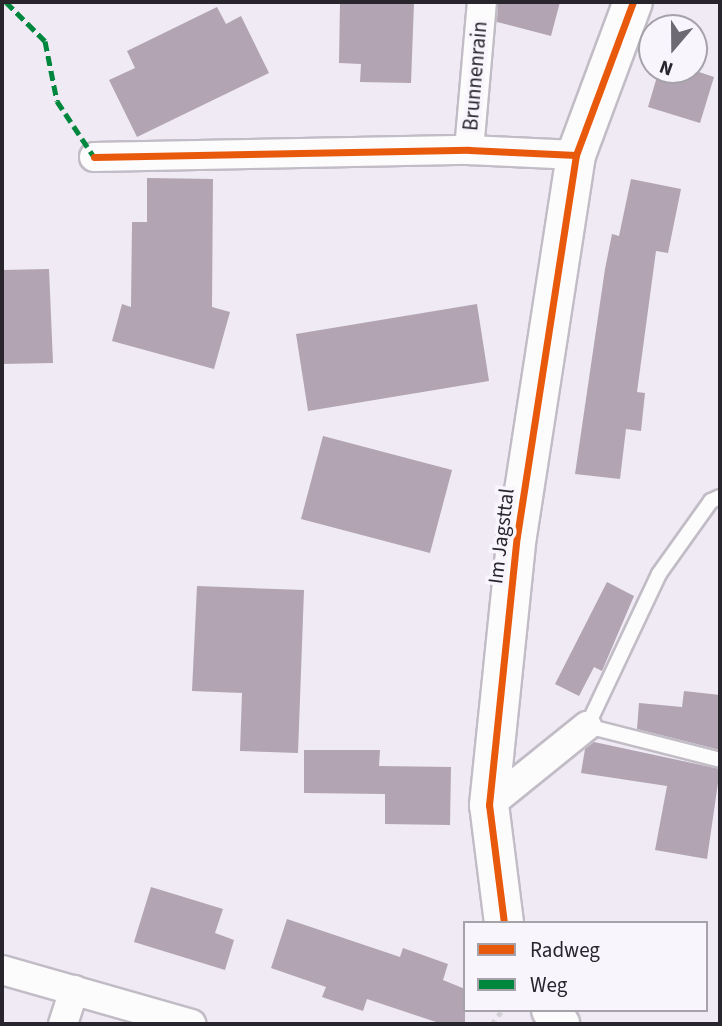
<!DOCTYPE html>
<html>
<head>
<meta charset="utf-8">
<style>
	body { margin:0 }
	#map { position:relative; width:722px; height:1026px; overflow:hidden; background:#efeaf4; font-family:"Source Sans 3",sans-serif }
	div>[style] { position:absolute }
	.building>* { inset:0; background:#b2a4b3 }
	.path>* { height:4.5px; margin-top:-2.25px; transform-origin:0; background:repeating-linear-gradient(90deg,#d4d2d5 0 5px,transparent 0 10px) }
	.roads { filter:drop-shadow(2px 0 #c1bcc5) drop-shadow(-2px 0 #c1bcc5) drop-shadow(0 2px #c1bcc5) drop-shadow(0 -2px #c1bcc5) }
	.lane>* { height:14px; margin:-7px; padding:0 7px; transform-origin:7px; border-radius:7px; background:#fdfcfd }
	.street>* { height:28px; margin:-14px; padding:0 14px; transform-origin:14px; border-radius:14px; background:#fdfcfd }
	.secondary>* { height:38px; margin:-19px; padding:0 19px; transform-origin:19px; border-radius:19px; background:#fdfcfd }
	.quiet>* { height:5px; margin-top:-2.5px; transform-origin:0; background:repeating-linear-gradient(90deg,#00873e 0 10px,transparent 0 15px) }
	.cycleway>* { height:7px; margin:-3.5px; padding:0 3.5px; transform-origin:3.5px; border-radius:3.5px; background:#e8590c }
	span { translate:-50% -50%; white-space:nowrap; text-align:center; line-height:1.15; -webkit-text-stroke:7px #f9f5fd; paint-order:stroke }
	.street-label { font-size:21px; color:#29252d }
	.frame { position:absolute; inset:0; border:4px solid #29252d; pointer-events:none }
	.legend { position:absolute; left:463px; top:921px; width:245px; height:91px; box-sizing:border-box; background:#f9f5fd; border:2px solid #a6a2aa; margin:0; padding:9px 12px; list-style:none; font-size:21px; color:#29252d }
	.legend li { display:flex; align-items:center; gap:14px; height:35px }
	.legend b { width:35px; border:2px solid #a6a2aa }
	.north { position:absolute; left:638px; top:14px; width:70px; height:70px; box-sizing:border-box; background:#f9f5fd; border:2px solid #a6a2aa; border-radius:50%; rotate:200deg; font-size:19px; font-weight:700; line-height:28px; text-align:center; color:#29252d }
	.north::after { content:''; display:block; margin:auto; width:24px; height:32px; background:#6e6a73; clip-path:polygon(50% 0,100% 100%,50% 72%,0 100%) }
</style>
</head>
<body>
<div id="map">
	<div class="building">
		<i style="clip-path:polygon(340px 2px,414px 3px,411px 83px,360px 82px,361px 64px,339px 63px)"></i>
		<i style="clip-path:polygon(498px 2px,560px 2px,551px 36px,497px 22px)"></i>
		<i style="clip-path:polygon(217px 7px,226px 24px,241px 16px,269px 73px,137px 137px,109px 80px,135px 68px,127px 51px)"></i>
		<i style="clip-path:polygon(659px 70px,693px 70px,714px 77px,700px 123px,648px 107px)"></i>
		<i style="clip-path:polygon(147px 178px,213px 179px,212px 307px,230px 312px,214px 369px,112px 341px,122px 304px,131px 307px,132px 222px,147px 222px)"></i>
		<i style="clip-path:polygon(631px 179px,681px 189px,668px 253px,656px 251px,637px 392px,645px 393px,641px 431px,626px 429px,620px 479px,575px 474px,605px 269px,612px 234px,619px 236px)"></i>
		<i style="clip-path:polygon(49px 269px,53px 363px,2px 364px,2px 270px)"></i>
		<i style="clip-path:polygon(477px 304px,489px 381px,308px 411px,296px 334px)"></i>
		<i style="clip-path:polygon(323px 436px,452px 470px,430px 553px,301px 519px)"></i>
		<i style="clip-path:polygon(607px 582px,634px 596px,602px 671px,594px 667px,579px 696px,555px 684px)"></i>
		<i style="clip-path:polygon(197px 586px,304px 590px,298px 753px,240px 751px,242px 693px,192px 691px)"></i>
		<i style="clip-path:polygon(684px 691px,720px 695px,720px 750px,637px 729px,639px 703px,682px 707px)"></i>
		<i style="clip-path:polygon(594px 742px,720px 769px,707px 859px,655px 850px,667px 786px,581px 773px,585px 749px)"></i>
		<i style="clip-path:polygon(304px 750px,380px 750px,379px 766px,451px 767px,450px 825px,385px 824px,385px 794px,304px 793px)"></i>
		<i style="clip-path:polygon(151px 887px,223px 909px,215px 933px,234px 940px,225px 970px,134px 942px)"></i>
		<i style="clip-path:polygon(287px 919px,400px 957px,403px 948px,448px 964px,443px 980px,465px 989px,465px 1024px,442px 1024px,367px 999px,363px 1011px,322px 997px,326px 987px,271px 968px)"></i>
	</div>
	<div class="path">
		<i style="left:492px;top:1024px;width:17px;rotate:-54deg"></i>
	</div>
	<div class="roads">
		<div class="lane">
			<i style="left:720px;top:497px;width:10px;rotate:156deg"></i>
			<i style="left:711px;top:501px;width:90px;rotate:125.5deg"></i>
			<i style="left:659px;top:574px;width:168px;rotate:115.3deg"></i>
			<i style="left:587px;top:726px;width:137px;rotate:14.3deg"></i>
		</div>
		<div class="street">
			<i style="left:469px;top:150px;width:149px;rotate:-85deg"></i>
			<i style="left:94px;top:157px;width:375px;rotate:-1.1deg"></i>
			<i style="left:469px;top:150px;width:107px;rotate:2.7deg"></i>
			<i style="left:489px;top:805px;width:126px;rotate:-38.9deg"></i>
			<i style="left:2px;top:970px;width:197px;rotate:15.9deg"></i>
			<i style="left:63px;top:1024px;width:36px;rotate:-72deg"></i>
		</div>
		<div class="secondary">
			<i style="left:504px;top:923px;width:119px;rotate:-97.2deg"></i>
			<i style="left:489px;top:805px;width:270px;rotate:-84.1deg"></i>
			<i style="left:517px;top:536px;width:386px;rotate:-81.2deg"></i>
			<i style="left:576px;top:155px;width:163px;rotate:-69.6deg"></i>
			<i style="left:551px;top:1010px;width:17px;rotate:57deg"></i>
		</div>
	</div>
	<div class="quiet">
		<i style="left:6px;top:2px;width:55px;rotate:45deg"></i>
		<i style="left:45px;top:41px;width:61px;rotate:78.7deg"></i>
		<i style="left:57px;top:101px;width:67px;rotate:56.5deg"></i>
	</div>
	<div class="cycleway">
		<i style="left:94px;top:157px;width:375px;rotate:-1.1deg"></i>
		<i style="left:469px;top:150px;width:107px;rotate:2.7deg"></i>
		<i style="left:504px;top:923px;width:119px;rotate:-97.2deg"></i>
		<i style="left:489px;top:805px;width:270px;rotate:-84.1deg"></i>
		<i style="left:517px;top:536px;width:386px;rotate:-81.2deg"></i>
		<i style="left:576px;top:155px;width:163px;rotate:-69.6deg"></i>
	</div>
	<div class="street-label">
		<span style="left:475px;top:76px;rotate:-85deg">Brunnenrain</span>
		<span style="left:501px;top:536px;rotate:-83deg">Im Jagsttal</span>
	</div>
	<div class="frame"></div>
	<ul class="legend">
	<li><b style="height:9px;background:#e8590c"></b>Radweg</li>
	<li><b style="height:9px;background:#00873e"></b>Weg</li>
	</ul>
	<div class="north">N</div>
</div>
</body>
</html>
